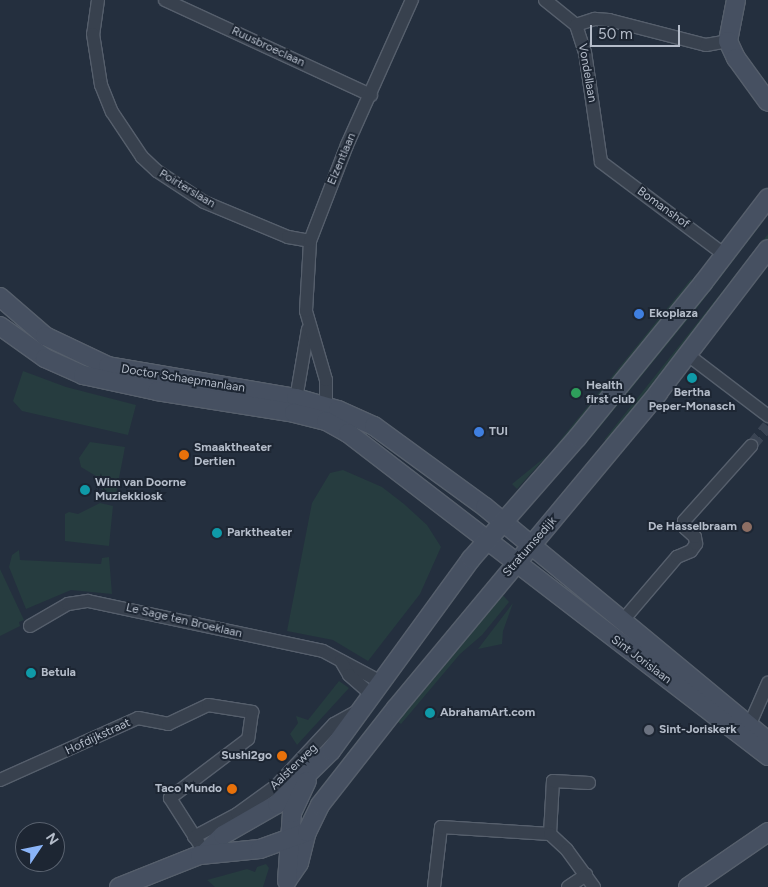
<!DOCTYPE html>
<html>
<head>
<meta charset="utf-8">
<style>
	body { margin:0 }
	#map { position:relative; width:768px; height:887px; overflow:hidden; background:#242f3e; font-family:Figtree,sans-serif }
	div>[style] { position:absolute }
	.green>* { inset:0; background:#263c3f }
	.street-tunnel>* { height:12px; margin-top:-6px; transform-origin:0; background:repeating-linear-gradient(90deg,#3a4453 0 12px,transparent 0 18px) }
	.roads { filter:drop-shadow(1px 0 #565f6c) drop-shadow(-1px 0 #565f6c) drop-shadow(0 1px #565f6c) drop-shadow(0 -1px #565f6c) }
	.street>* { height:12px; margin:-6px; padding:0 6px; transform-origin:6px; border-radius:6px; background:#38414e }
	.secondary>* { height:18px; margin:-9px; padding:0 9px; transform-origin:9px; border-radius:9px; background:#465061 }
	.dots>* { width:14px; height:14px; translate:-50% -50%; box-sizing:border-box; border:2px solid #1d2633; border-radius:50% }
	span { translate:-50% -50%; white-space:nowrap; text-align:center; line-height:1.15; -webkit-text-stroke:4px #1d2633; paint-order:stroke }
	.street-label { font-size:12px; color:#b4bcc9 }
	.poi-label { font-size:12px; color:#b4bcc9; font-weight:700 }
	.left { translate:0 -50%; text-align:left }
	.right { translate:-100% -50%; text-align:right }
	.north { position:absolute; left:15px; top:822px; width:50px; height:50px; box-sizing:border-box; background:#1d2633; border:1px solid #59626f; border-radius:50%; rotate:56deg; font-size:14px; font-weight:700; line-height:20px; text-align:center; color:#b4bcc9 }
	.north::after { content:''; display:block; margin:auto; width:18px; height:22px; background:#8ab4f8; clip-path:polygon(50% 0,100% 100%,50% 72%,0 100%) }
	.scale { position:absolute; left:590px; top:25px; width:90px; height:22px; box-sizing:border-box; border:2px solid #b4bcc9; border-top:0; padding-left:6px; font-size:15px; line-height:18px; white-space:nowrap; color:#b4bcc9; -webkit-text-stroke:4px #1d2633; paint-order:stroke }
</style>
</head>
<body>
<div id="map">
	<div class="green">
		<i style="clip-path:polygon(758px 220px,762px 223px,697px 308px,599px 428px,534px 502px,531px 501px)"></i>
		<i style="clip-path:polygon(768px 234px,768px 239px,697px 335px,613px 439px,604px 440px)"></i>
		<i style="clip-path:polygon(691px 279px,695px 283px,621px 374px,517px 489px,512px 484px,549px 454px)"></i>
		<i style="clip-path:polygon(23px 371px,66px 387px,136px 405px,128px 435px,22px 411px,13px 401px)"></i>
		<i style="clip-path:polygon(90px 442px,125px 447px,115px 499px,103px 498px,101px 479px,81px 467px,79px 458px)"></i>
		<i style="clip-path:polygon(343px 470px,382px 487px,404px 504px,427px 525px,441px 547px,420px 594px,368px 661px,333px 640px,287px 631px,312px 503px,330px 473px)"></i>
		<i style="clip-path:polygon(100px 503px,113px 506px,109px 546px,65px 541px,65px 514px,69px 512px,78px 514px)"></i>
		<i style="clip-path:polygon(19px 550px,20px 560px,101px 564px,102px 558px,109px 557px,112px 594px,71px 590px,26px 609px,9px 567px,12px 555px)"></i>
		<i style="clip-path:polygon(0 569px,24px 620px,19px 622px,20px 626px,0 636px)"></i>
		<i style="clip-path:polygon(501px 593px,509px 602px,482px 635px,460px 654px,401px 724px,395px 720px)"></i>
		<i style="clip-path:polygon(513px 603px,503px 631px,502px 644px,478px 649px)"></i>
		<i style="clip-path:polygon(339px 681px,349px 688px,297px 745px,290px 734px,298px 723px,296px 716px,308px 720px)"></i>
		<i style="clip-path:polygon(266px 864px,269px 868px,263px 887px,215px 887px,207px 880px,247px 869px,255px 872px,257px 867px)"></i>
	</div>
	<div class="street-tunnel">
		<i style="left:751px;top:446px;width:26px;rotate:-50deg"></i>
	</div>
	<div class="roads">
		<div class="street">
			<i style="left:98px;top:0;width:34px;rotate:98deg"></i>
			<i style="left:93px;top:34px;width:52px;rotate:81.1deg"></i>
			<i style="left:101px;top:85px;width:29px;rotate:68deg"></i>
			<i style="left:112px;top:112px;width:54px;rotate:56.3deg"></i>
			<i style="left:142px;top:157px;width:21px;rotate:43deg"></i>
			<i style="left:157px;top:171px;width:56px;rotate:33.4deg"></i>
			<i style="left:204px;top:202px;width:91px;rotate:22.6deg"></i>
			<i style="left:288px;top:237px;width:22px;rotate:10deg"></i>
			<i style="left:165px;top:0;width:227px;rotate:24.8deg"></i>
			<i style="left:545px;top:0;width:40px;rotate:39deg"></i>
			<i style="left:576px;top:25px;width:28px;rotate:72deg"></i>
			<i style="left:585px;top:52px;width:111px;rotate:81.7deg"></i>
			<i style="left:601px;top:162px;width:155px;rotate:36.9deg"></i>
			<i style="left:576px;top:25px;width:20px;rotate:-18deg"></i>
			<i style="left:595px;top:19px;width:14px;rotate:4deg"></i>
			<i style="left:609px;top:20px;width:100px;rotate:14.5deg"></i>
			<i style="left:706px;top:45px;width:22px;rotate:-10deg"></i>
			<i style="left:688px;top:355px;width:101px;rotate:37.3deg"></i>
			<i style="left:295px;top:405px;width:77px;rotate:-80.3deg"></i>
			<i style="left:326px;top:414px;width:34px;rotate:-90deg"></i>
			<i style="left:326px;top:380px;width:72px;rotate:-106.2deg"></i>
			<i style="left:306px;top:311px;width:70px;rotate:-86.7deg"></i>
			<i style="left:310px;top:241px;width:103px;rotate:-68.9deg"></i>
			<i style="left:347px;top:145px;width:159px;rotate:-65.9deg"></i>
			<i style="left:624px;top:619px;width:82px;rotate:-49.5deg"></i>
			<i style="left:677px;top:557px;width:15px;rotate:-23deg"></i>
			<i style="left:691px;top:551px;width:9px;rotate:-54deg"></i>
			<i style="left:696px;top:544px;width:7px;rotate:-98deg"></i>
			<i style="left:695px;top:537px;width:13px;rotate:-138deg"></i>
			<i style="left:685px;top:528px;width:7px;rotate:-98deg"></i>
			<i style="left:684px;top:521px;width:101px;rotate:-48.2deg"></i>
			<i style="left:30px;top:626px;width:44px;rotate:-30.1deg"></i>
			<i style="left:68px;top:604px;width:20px;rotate:-9deg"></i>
			<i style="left:88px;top:601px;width:240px;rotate:12deg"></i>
			<i style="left:323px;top:651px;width:66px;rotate:28.1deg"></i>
			<i style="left:341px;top:661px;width:16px;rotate:60deg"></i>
			<i style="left:349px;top:675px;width:30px;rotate:41deg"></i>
			<i style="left:746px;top:733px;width:55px;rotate:-66.3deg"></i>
			<i style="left:0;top:780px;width:151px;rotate:-24.2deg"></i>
			<i style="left:138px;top:718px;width:31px;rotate:11deg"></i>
			<i style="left:168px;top:724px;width:44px;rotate:-25.4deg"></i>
			<i style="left:208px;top:705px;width:45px;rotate:9deg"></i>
			<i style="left:252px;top:712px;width:27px;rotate:98deg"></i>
			<i style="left:248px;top:739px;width:98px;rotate:142.9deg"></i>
			<i style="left:170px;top:798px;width:65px;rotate:57.5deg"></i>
			<i style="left:550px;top:834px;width:53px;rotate:-86.8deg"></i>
			<i style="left:553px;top:781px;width:36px;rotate:3deg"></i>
			<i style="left:194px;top:837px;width:49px;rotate:-28.1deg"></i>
			<i style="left:237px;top:814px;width:48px;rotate:-35.7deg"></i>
			<i style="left:276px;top:786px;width:85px;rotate:-46.9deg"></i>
			<i style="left:334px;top:724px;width:29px;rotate:-29deg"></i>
			<i style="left:434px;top:887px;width:60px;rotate:-83.3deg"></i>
			<i style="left:441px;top:827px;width:109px;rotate:3.7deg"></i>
			<i style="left:550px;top:834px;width:23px;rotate:43deg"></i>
			<i style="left:567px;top:850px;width:46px;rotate:53.9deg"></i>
			<i style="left:568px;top:887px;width:22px;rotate:-34deg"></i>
		</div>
		<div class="secondary">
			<i style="left:736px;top:0;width:42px;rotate:101deg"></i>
			<i style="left:728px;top:41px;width:19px;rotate:65deg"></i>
			<i style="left:736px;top:58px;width:54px;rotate:54deg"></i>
			<i style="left:0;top:297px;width:60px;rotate:40.9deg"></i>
			<i style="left:45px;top:336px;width:70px;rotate:25.5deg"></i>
			<i style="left:108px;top:366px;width:191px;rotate:9.7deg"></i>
			<i style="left:296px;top:398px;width:44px;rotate:15.9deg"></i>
			<i style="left:338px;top:410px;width:39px;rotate:24deg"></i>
			<i style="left:374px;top:426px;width:137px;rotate:36.1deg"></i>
			<i style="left:485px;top:507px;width:367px;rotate:39.6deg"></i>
			<i style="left:0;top:326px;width:55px;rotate:35.4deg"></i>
			<i style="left:45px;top:358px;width:42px;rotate:24.1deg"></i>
			<i style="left:83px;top:375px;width:76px;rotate:12.2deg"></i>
			<i style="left:157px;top:391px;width:139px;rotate:9.1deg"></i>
			<i style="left:294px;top:413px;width:33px;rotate:14deg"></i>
			<i style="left:326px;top:421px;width:25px;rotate:29deg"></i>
			<i style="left:348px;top:433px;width:530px;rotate:37.56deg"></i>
			<i style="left:205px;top:853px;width:25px;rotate:-45deg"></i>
			<i style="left:223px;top:835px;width:62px;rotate:-29.9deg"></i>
			<i style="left:277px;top:804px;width:76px;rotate:-44.5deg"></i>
			<i style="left:331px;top:751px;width:238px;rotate:-53.9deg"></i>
			<i style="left:471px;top:559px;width:161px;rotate:-48.8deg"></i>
			<i style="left:577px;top:438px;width:200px;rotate:-50.9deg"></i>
			<i style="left:703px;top:283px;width:107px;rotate:-52.6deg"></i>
			<i style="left:288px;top:879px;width:19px;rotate:-55deg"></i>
			<i style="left:299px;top:863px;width:32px;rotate:-76deg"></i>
			<i style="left:287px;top:881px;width:68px;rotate:-85.8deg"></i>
			<i style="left:292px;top:813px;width:35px;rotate:-65deg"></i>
			<i style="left:119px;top:887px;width:87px;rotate:-21.6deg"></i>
			<i style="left:200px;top:855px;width:60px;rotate:-5.7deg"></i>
			<i style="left:260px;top:849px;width:50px;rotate:-19.9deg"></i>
			<i style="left:307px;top:832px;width:30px;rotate:-64deg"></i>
			<i style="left:320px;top:805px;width:123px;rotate:-51.9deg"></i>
			<i style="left:396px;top:708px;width:410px;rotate:-50.2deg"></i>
			<i style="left:658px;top:393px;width:181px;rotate:-52.6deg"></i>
			<i style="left:688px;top:887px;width:97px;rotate:-34.5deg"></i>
		</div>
	</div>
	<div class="dots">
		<i style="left:639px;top:314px;background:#3f7fe0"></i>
		<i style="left:692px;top:378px;background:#0f9aa8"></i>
		<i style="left:576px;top:393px;background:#2e9e5b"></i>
		<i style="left:479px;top:432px;background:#3f7fe0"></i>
		<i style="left:184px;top:455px;background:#e8710a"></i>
		<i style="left:85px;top:490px;background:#0f9aa8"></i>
		<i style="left:747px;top:527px;background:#8d6e63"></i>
		<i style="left:217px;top:533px;background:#0f9aa8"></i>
		<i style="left:31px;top:673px;background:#0f9aa8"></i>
		<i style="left:430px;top:713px;background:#0f9aa8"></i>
		<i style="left:649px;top:730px;background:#6b7280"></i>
		<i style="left:282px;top:756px;background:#e8710a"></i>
		<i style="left:232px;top:789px;background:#e8710a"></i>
	</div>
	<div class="street-label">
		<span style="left:268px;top:47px;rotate:25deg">Ruusbroeclaan</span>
		<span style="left:587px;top:73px;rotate:80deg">Vondellaan</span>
		<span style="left:342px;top:159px;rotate:-67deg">Elzentlaan</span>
		<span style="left:187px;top:189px;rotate:31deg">Poirterslaan</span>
		<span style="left:663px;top:208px;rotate:36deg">Bomanshof</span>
		<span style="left:183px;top:379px;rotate:9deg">Doctor Schaepmanlaan</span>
		<span style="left:530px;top:547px;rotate:-49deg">Stratumsedijk</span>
		<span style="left:184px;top:621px;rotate:13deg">Le Sage ten Broeklaan</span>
		<span style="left:641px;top:660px;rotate:37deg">Sint Jorislaan</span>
		<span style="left:98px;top:737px;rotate:-25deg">Hofdijkstraat</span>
		<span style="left:294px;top:767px;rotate:-44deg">Aalsterweg</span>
	</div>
	<div class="poi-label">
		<span class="left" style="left:649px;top:314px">Ekoplaza</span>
		<span class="left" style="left:586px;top:393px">Health<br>first club</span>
		<span style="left:692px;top:400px">Bertha<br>Peper-Monasch</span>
		<span class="left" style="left:489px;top:432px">TUI</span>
		<span class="left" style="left:194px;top:455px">Smaaktheater<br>Dertien</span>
		<span class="left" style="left:95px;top:490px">Wim van Doorne<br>Muziekkiosk</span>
		<span class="right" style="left:737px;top:527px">De Hasselbraam</span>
		<span class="left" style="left:227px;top:533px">Parktheater</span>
		<span class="left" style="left:41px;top:673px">Betula</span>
		<span class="left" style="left:440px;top:713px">AbrahamArt.com</span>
		<span class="left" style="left:659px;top:730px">Sint-Joriskerk</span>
		<span class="right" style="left:272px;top:756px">Sushi2go</span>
		<span class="right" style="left:222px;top:789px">Taco Mundo</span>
	</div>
	<div class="north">N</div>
	<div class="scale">50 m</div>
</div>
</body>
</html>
